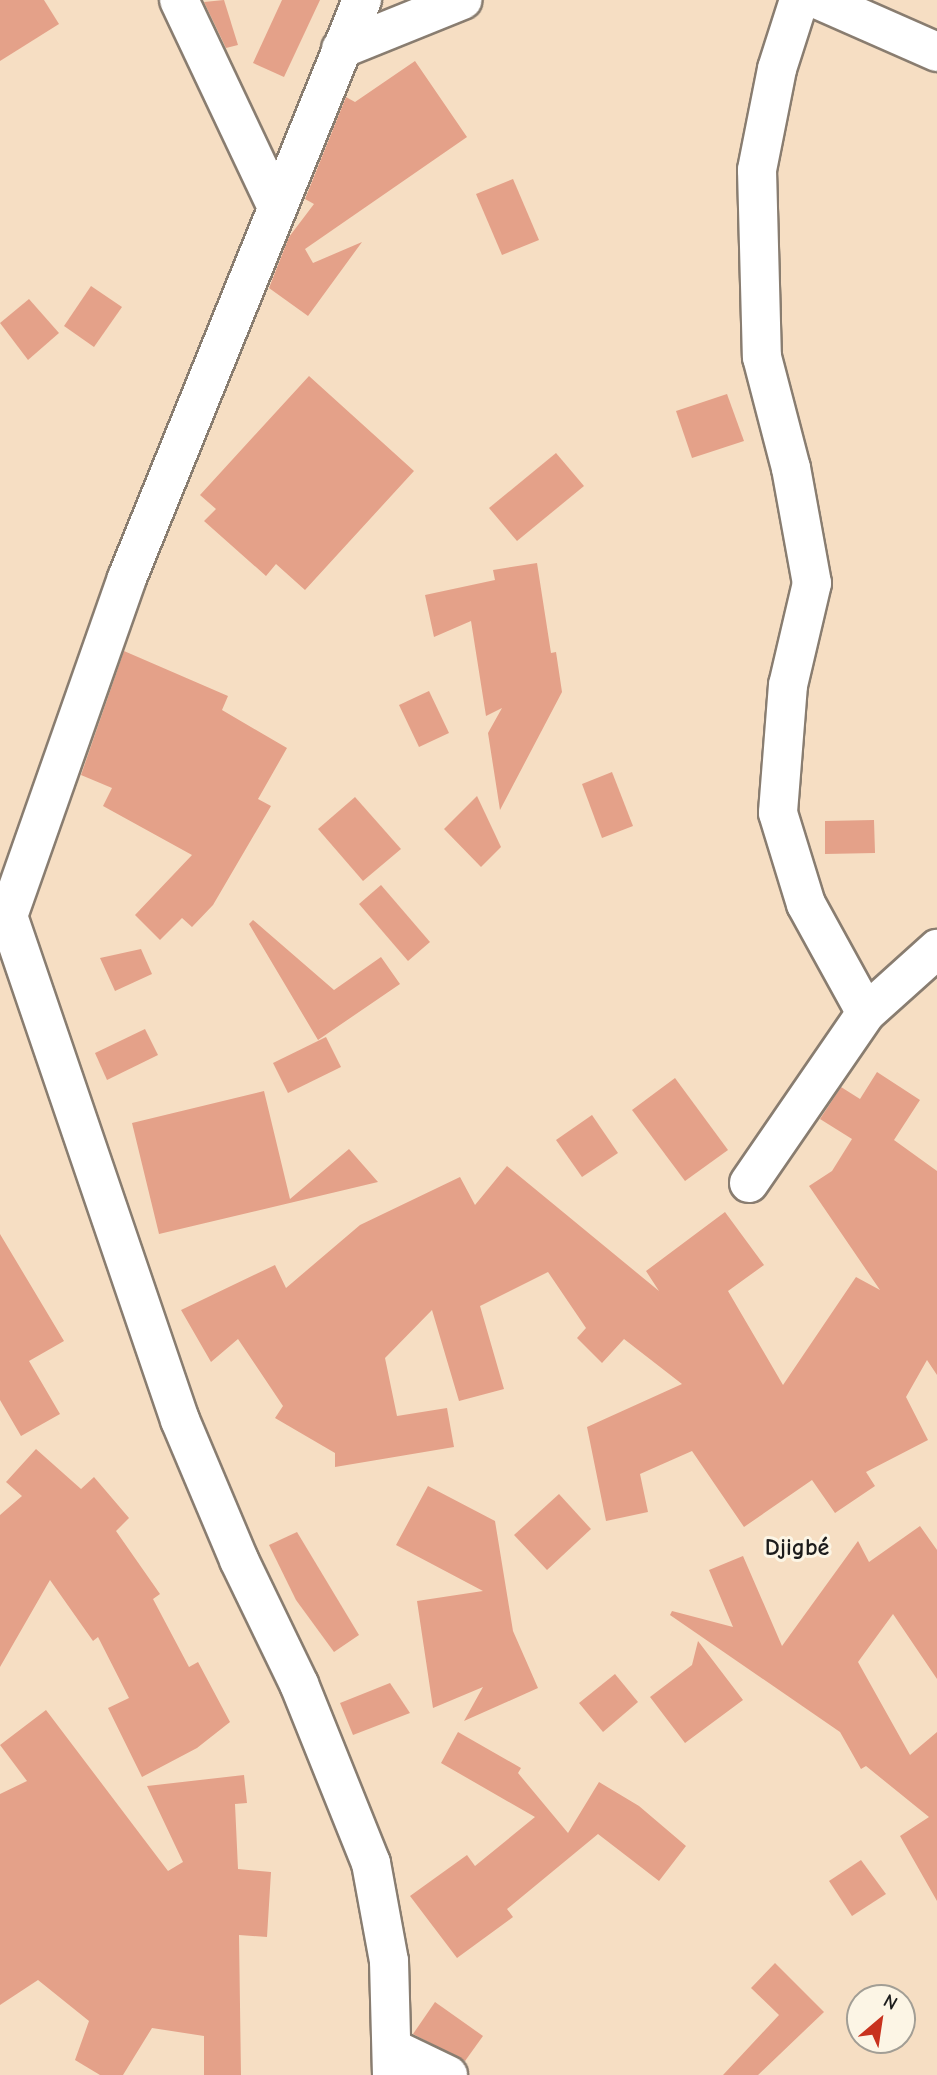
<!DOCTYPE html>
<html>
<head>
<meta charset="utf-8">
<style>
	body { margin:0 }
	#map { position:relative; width:937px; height:2075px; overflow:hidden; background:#f6dec3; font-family:"Comic Neue",sans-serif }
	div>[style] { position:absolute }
	.building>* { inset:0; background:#e4a189 }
	.roads { filter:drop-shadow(2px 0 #897d70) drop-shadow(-2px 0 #897d70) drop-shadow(0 2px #897d70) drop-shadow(0 -2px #897d70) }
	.minor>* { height:38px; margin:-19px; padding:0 19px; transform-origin:19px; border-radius:19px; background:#fff }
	span { translate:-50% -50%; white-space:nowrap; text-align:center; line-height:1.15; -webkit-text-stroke:6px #fcf5e5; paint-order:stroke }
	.quarter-label { font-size:24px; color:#1c1c1c; font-weight:700 }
	.north { position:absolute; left:846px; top:1984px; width:70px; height:70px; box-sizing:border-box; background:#fcf5e5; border:2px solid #a29e95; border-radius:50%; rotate:29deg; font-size:19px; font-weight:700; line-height:28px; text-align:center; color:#1c1c1c }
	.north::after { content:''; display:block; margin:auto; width:24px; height:32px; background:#c8321e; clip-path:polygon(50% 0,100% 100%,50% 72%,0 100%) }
</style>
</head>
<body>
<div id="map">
	<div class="building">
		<i style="clip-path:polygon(0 0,44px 0,59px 24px,0 61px)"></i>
		<i style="clip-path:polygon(224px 0,238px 45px,226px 48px,204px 2px)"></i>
		<i style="clip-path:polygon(282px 0,320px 0,284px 77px,253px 63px)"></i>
		<i style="clip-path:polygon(415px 61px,467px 137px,305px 249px,313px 263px,362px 242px,308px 316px,269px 288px,289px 237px,314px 204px,305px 199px,346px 97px,355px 102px)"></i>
		<i style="clip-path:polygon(513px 179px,539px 240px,502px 255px,476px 194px)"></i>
		<i style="clip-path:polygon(91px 286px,122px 307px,94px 347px,64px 326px)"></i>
		<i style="clip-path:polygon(29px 299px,59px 333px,28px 360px,0 323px)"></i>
		<i style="clip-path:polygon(309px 376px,414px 471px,305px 590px,276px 564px,266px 576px,204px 521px,216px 509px,200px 495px)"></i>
		<i style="clip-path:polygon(727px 394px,744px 441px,692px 458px,676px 411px)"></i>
		<i style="clip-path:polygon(556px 453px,584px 486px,517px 541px,489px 508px)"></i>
		<i style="clip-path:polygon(537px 563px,551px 653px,556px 652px,562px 692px,500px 810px,488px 733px,502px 708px,486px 716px,471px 621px,434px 637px,425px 595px,495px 580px,493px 570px)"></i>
		<i style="clip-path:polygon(124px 651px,228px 696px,222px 710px,287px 748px,258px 799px,271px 806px,213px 905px,192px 927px,182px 918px,160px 940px,135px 915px,192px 855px,103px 806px,112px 788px,81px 775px)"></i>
		<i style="clip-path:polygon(429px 691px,449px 733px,419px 747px,399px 705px)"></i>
		<i style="clip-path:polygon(612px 772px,633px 826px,602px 838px,582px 784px)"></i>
		<i style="clip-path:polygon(477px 796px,501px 847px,481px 867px,444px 829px)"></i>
		<i style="clip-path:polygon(355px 797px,401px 849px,363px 881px,318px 829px)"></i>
		<i style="clip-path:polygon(874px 820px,875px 853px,825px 854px,825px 821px)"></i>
		<i style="clip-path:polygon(381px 885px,430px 942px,408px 961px,359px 904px)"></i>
		<i style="clip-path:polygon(253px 920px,334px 990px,381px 957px,400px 984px,318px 1040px,249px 924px)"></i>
		<i style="clip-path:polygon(141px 949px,152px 974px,115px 991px,100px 958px)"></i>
		<i style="clip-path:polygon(145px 1029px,158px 1055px,107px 1080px,95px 1053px)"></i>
		<i style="clip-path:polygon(326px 1037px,341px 1067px,288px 1093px,273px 1063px)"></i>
		<i style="clip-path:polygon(877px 1072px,920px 1100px,894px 1140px,937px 1171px,937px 1375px,927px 1360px,906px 1397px,928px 1440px,866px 1472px,875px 1486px,835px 1513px,812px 1480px,744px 1527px,692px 1451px,640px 1474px,648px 1512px,606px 1521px,587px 1427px,682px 1384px,624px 1339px,602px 1363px,577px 1338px,586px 1328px,548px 1272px,480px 1306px,504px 1389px,459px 1401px,432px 1310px,385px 1358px,397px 1416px,447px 1408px,454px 1447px,335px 1467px,335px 1453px,275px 1418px,283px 1406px,238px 1339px,211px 1362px,181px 1310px,275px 1265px,286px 1288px,360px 1225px,460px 1177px,475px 1205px,507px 1166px,659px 1291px,646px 1271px,725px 1212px,764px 1265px,728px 1291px,783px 1385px,856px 1277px,880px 1290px,809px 1186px,832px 1171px,852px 1139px,820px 1119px,841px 1087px,860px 1099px)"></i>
		<i style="clip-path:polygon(675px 1078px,728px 1150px,685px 1181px,632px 1110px)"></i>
		<i style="clip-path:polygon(264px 1091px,290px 1199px,349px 1149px,378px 1182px,159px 1234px,132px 1123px)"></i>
		<i style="clip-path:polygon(592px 1115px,618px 1153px,582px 1177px,556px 1140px)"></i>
		<i style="clip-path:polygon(0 1234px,64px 1341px,29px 1361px,60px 1414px,21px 1436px,0 1400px)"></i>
		<i style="clip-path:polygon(36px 1449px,81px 1489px,94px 1477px,129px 1518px,116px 1531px,160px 1594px,153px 1599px,189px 1667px,198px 1662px,230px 1722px,197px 1748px,142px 1777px,108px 1708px,129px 1698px,98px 1637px,93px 1641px,50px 1580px,0 1667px,0 1515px,22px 1496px,6px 1482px)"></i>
		<i style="clip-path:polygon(428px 1486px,495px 1521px,513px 1631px,538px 1688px,464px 1721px,483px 1687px,433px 1708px,417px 1601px,483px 1591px,396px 1545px)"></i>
		<i style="clip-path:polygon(559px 1494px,591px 1529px,547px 1570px,514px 1535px)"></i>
		<i style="clip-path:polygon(920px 1526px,937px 1550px,937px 1679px,893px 1614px,858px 1662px,910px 1755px,937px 1732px,937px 1901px,900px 1836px,929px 1817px,866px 1766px,861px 1769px,840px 1732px,670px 1615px,672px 1611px,733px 1627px,709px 1570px,743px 1556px,782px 1646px,858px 1541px,869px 1562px)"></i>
		<i style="clip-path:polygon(297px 1532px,359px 1635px,334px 1652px,296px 1600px,269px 1545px)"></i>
		<i style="clip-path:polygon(698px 1641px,743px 1700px,685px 1743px,650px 1697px,692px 1665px)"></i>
		<i style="clip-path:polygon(615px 1674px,638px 1702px,603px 1732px,579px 1703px)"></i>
		<i style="clip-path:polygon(390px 1683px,410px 1713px,353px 1735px,340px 1703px)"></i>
		<i style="clip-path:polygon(46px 1710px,168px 1871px,183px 1862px,147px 1786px,244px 1775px,247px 1803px,235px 1804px,238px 1869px,271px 1872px,267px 1937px,239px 1935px,241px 2075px,204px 2075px,204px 2036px,152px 2028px,123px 2075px,100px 2075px,75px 2060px,89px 2021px,38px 1980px,0 2005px,0 1794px,27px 1781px,0 1745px)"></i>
		<i style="clip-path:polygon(458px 1732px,521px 1768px,518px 1773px,568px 1833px,599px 1782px,639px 1806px,686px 1846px,659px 1881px,598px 1834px,507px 1909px,513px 1917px,457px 1958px,410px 1896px,467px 1855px,475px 1866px,535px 1817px,441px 1763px)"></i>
		<i style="clip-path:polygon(861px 1860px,886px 1894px,852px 1916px,829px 1881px)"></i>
		<i style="clip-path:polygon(775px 1963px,824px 2012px,758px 2075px,723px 2075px,779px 2015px,751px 1988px)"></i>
		<i style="clip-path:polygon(435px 2002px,483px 2036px,465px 2061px,413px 2034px)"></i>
	</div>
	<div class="roads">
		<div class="minor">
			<i style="left:179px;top:0;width:229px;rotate:64.7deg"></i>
			<i style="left:799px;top:0;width:72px;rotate:107.7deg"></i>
			<i style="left:777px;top:69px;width:103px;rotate:101.2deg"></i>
			<i style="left:757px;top:170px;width:187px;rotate:88.5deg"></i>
			<i style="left:762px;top:357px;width:115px;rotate:75.4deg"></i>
			<i style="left:791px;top:468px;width:117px;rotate:79.7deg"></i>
			<i style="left:812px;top:583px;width:105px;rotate:103.2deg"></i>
			<i style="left:788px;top:685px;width:128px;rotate:94.5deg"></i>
			<i style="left:778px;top:813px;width:95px;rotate:72.9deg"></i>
			<i style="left:806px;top:904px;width:124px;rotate:61.2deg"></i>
			<i style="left:819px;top:0;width:129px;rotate:23.8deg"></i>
			<i style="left:341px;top:49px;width:131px;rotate:-22deg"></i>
			<i style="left:0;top:906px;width:13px;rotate:51deg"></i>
			<i style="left:8px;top:916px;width:533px;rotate:71.16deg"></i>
			<i style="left:180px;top:1420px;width:152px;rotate:67.1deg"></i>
			<i style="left:239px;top:1560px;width:138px;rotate:64.2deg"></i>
			<i style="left:299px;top:1684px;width:193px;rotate:68.1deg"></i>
			<i style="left:371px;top:1863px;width:100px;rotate:79.6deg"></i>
			<i style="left:389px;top:1961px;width:114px;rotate:88.5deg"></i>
			<i style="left:8px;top:916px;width:358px;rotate:-70.6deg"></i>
			<i style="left:127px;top:578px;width:624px;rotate:-67.87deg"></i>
			<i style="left:749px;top:1183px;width:206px;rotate:-55.5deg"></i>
			<i style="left:866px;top:1013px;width:96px;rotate:-42deg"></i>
			<i style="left:394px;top:2049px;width:60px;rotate:25.7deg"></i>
		</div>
	</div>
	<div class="quarter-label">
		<span style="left:797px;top:1548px">Djigbé</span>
	</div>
	<div class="north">N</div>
</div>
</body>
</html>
